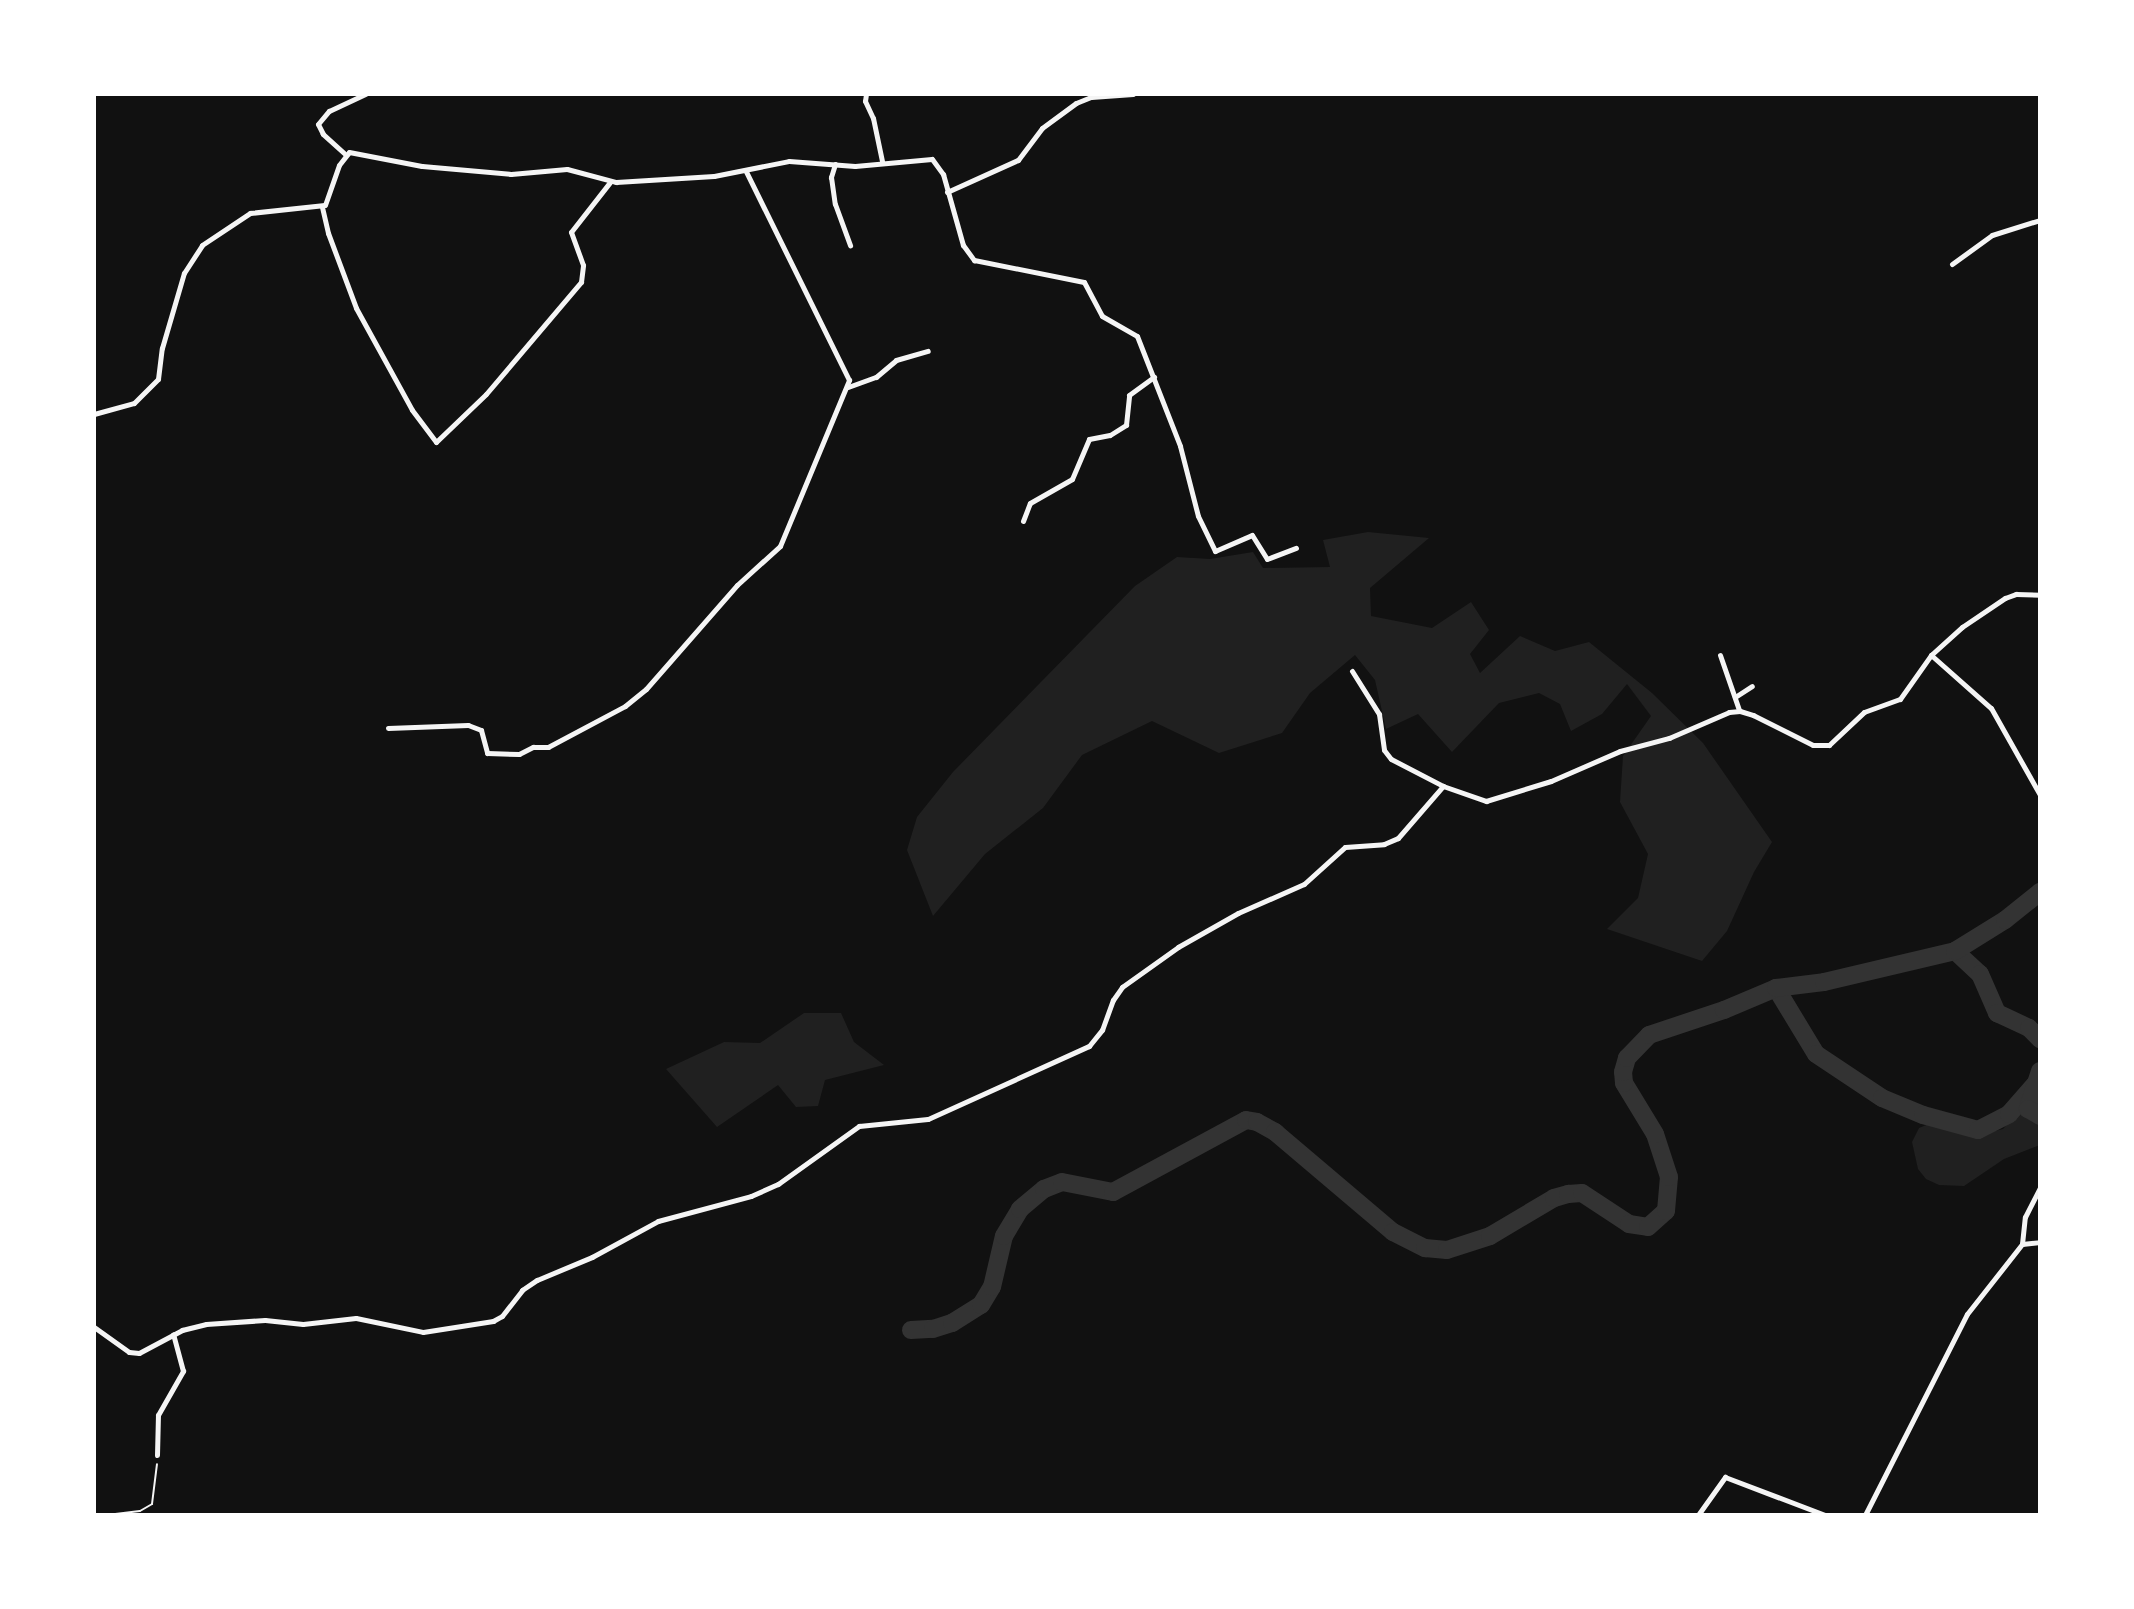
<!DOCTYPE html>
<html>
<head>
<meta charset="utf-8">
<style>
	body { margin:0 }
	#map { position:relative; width:2134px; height:1609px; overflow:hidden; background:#111; font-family:Quicksand,sans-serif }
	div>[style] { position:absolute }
	.green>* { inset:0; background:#202020 }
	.river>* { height:18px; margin:-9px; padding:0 9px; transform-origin:9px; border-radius:9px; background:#333 }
	.path>* { height:2px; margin:-1px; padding:0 1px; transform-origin:1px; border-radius:1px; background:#f5f5f5 }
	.minor>* { height:5px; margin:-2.5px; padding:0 2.5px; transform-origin:2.5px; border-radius:2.5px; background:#f5f5f5 }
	span { translate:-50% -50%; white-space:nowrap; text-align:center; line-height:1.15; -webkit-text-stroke:6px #fff; paint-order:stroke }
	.frame { position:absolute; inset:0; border:96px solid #fff; pointer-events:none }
</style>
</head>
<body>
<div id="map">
	<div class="green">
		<i style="clip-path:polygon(1368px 532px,1429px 538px,1370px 588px,1371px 616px,1432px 628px,1471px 602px,1489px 630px,1470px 654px,1480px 673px,1520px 636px,1555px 651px,1589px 642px,1652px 693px,1703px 743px,1772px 842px,1754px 872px,1727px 931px,1702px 961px,1607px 929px,1638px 898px,1648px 854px,1620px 802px,1623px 756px,1651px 716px,1627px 684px,1602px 714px,1571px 731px,1560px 704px,1539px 693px,1499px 703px,1452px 752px,1418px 714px,1386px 729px,1375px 680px,1355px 655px,1310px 693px,1282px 733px,1219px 753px,1152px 721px,1082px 755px,1043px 808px,985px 854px,933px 916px,907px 850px,917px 817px,953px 772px,1135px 586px,1177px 557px,1210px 559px,1253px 552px,1263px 568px,1330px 567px,1323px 540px)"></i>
		<i style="clip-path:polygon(804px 1013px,841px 1013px,854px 1042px,884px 1065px,825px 1080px,818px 1106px,796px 1107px,778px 1085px,717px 1127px,666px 1069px,724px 1042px,760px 1043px)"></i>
		<i style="clip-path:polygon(2040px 1099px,2040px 1145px,2004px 1159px,1964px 1186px,1939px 1185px,1926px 1179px,1918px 1169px,1912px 1142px,1919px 1128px,1931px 1123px,1979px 1135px,2003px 1129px,2021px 1110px)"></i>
	</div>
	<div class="river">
		<i style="left:1955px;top:951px;width:34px;rotate:43deg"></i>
		<i style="left:1980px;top:974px;width:43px;rotate:66.4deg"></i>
		<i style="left:1997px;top:1013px;width:35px;rotate:25deg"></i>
		<i style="left:2029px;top:1028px;width:16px;rotate:45deg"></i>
		<i style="left:1776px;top:988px;width:77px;rotate:58.8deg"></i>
		<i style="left:1816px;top:1054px;width:79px;rotate:33.7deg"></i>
		<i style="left:1882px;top:1098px;width:44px;rotate:22.5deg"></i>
		<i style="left:1923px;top:1115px;width:57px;rotate:15.3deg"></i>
		<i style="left:1978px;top:1130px;width:35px;rotate:-27deg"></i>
		<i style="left:2009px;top:1114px;width:40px;rotate:-49deg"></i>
		<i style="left:2040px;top:1071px;width:40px;rotate:108deg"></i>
		<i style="left:2028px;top:1109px;width:14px;rotate:30deg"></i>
		<i style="left:911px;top:1330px;width:22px;rotate:-3deg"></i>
		<i style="left:933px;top:1329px;width:20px;rotate:-18deg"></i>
		<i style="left:952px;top:1323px;width:34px;rotate:-32deg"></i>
		<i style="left:981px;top:1305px;width:21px;rotate:-59deg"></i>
		<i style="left:992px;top:1287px;width:52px;rotate:-76.8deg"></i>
		<i style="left:1004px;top:1236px;width:31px;rotate:-59deg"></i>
		<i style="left:1020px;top:1209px;width:31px;rotate:-40deg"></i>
		<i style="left:1044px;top:1189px;width:19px;rotate:-21deg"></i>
		<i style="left:1062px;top:1182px;width:52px;rotate:11.1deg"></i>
		<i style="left:1113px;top:1192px;width:151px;rotate:-28.4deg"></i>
		<i style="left:1246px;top:1120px;width:11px;rotate:10deg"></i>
		<i style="left:1257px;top:1122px;width:21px;rotate:29deg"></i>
		<i style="left:1275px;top:1132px;width:155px;rotate:40.3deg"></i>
		<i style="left:1393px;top:1232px;width:36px;rotate:27deg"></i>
		<i style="left:1425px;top:1248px;width:22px;rotate:5deg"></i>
		<i style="left:1447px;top:1250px;width:45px;rotate:-18deg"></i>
		<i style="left:1490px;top:1236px;width:74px;rotate:-30.7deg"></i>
		<i style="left:1554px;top:1198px;width:15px;rotate:-16deg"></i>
		<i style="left:1568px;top:1194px;width:14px;rotate:-4deg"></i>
		<i style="left:1582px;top:1193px;width:56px;rotate:33.4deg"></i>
		<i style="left:1629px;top:1224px;width:19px;rotate:9deg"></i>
		<i style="left:1648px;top:1227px;width:24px;rotate:-42deg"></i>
		<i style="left:1666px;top:1211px;width:34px;rotate:-85deg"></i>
		<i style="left:1669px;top:1177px;width:45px;rotate:-108deg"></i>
		<i style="left:1655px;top:1134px;width:60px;rotate:-121.3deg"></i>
		<i style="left:1624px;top:1083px;width:11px;rotate:-95deg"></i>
		<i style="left:1623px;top:1072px;width:15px;rotate:-74deg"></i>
		<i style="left:1627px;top:1058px;width:32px;rotate:-46deg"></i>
		<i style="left:1649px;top:1035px;width:79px;rotate:-18.4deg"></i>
		<i style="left:1724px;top:1010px;width:56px;rotate:-22.9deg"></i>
		<i style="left:1776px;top:988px;width:48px;rotate:-7.1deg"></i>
		<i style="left:1824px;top:982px;width:135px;rotate:-13.3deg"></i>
		<i style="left:1955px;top:951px;width:59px;rotate:-31.8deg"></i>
		<i style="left:2005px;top:920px;width:45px;rotate:-38.7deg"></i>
	</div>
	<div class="path">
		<i style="left:107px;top:1515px;width:33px;rotate:-7deg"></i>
		<i style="left:140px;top:1511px;width:14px;rotate:-30deg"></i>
		<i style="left:152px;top:1504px;width:40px;rotate:-82.9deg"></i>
	</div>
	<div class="minor">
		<i style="left:866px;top:94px;width:7px;rotate:98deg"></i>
		<i style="left:865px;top:101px;width:19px;rotate:65deg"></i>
		<i style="left:873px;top:118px;width:44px;rotate:78.2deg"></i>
		<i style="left:345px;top:154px;width:30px;rotate:-138deg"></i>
		<i style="left:323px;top:134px;width:11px;rotate:-117deg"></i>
		<i style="left:318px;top:124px;width:17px;rotate:-50deg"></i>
		<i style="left:329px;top:111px;width:40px;rotate:-25deg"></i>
		<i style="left:835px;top:164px;width:14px;rotate:107deg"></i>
		<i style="left:831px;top:177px;width:27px;rotate:82deg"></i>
		<i style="left:835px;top:204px;width:44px;rotate:69.9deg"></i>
		<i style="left:947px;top:192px;width:78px;rotate:-24.3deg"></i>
		<i style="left:1018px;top:160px;width:40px;rotate:-53deg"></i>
		<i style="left:1042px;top:128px;width:42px;rotate:-36.3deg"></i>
		<i style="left:1076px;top:103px;width:16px;rotate:-22deg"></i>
		<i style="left:1091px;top:97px;width:42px;rotate:-4.1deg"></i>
		<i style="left:322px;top:207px;width:27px;rotate:77deg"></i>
		<i style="left:328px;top:233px;width:80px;rotate:69.5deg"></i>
		<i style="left:356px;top:308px;width:116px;rotate:61.2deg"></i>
		<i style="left:412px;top:410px;width:40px;rotate:53deg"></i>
		<i style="left:436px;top:442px;width:69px;rotate:-43.8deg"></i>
		<i style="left:486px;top:394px;width:147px;rotate:-49.7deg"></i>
		<i style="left:581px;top:282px;width:17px;rotate:-83deg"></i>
		<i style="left:583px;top:265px;width:35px;rotate:-110deg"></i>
		<i style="left:571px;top:232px;width:63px;rotate:-52deg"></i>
		<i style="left:1952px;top:264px;width:49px;rotate:-35.9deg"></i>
		<i style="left:1992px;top:235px;width:50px;rotate:-17.4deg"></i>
		<i style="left:848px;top:387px;width:30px;rotate:-20deg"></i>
		<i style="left:876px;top:377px;width:26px;rotate:-40deg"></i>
		<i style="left:896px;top:360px;width:33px;rotate:-16deg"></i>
		<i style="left:94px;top:414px;width:41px;rotate:-15.4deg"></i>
		<i style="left:134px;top:403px;width:34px;rotate:-45deg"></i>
		<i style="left:158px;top:379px;width:31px;rotate:-83deg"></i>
		<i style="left:162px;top:348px;width:78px;rotate:-73.7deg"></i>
		<i style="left:184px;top:273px;width:33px;rotate:-57deg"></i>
		<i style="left:202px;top:245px;width:58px;rotate:-33.7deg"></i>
		<i style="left:250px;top:213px;width:75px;rotate:-6.1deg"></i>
		<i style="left:325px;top:205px;width:42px;rotate:-70.7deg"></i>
		<i style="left:339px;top:165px;width:16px;rotate:-52deg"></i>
		<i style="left:349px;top:152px;width:74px;rotate:10.9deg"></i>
		<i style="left:422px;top:166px;width:89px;rotate:5.1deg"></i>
		<i style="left:511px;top:174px;width:56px;rotate:-5.1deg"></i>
		<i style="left:567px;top:169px;width:51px;rotate:14.9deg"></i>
		<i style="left:616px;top:182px;width:98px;rotate:-3.5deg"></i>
		<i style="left:714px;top:176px;width:76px;rotate:-11.3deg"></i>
		<i style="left:789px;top:161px;width:66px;rotate:4.3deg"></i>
		<i style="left:855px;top:166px;width:77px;rotate:-5.2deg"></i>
		<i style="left:932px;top:159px;width:19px;rotate:54deg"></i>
		<i style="left:943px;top:174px;width:74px;rotate:74.3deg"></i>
		<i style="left:963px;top:245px;width:19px;rotate:54deg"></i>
		<i style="left:974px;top:260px;width:112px;rotate:11.3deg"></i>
		<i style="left:1084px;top:282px;width:38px;rotate:62deg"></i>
		<i style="left:1102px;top:316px;width:40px;rotate:29.7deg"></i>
		<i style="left:1137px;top:336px;width:118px;rotate:68.6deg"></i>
		<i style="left:1180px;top:446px;width:72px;rotate:75.6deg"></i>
		<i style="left:1198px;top:516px;width:39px;rotate:64deg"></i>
		<i style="left:1215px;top:551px;width:40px;rotate:-23.4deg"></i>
		<i style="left:1252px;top:535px;width:28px;rotate:58deg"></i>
		<i style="left:1267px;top:559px;width:31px;rotate:-21deg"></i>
		<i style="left:1023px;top:521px;width:19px;rotate:-69deg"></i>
		<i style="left:1030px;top:503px;width:48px;rotate:-29.7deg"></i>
		<i style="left:1072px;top:479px;width:43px;rotate:-67deg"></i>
		<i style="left:1089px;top:439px;width:21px;rotate:-11deg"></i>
		<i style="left:1110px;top:435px;width:19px;rotate:-32deg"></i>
		<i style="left:1126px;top:425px;width:30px;rotate:-84deg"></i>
		<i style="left:1129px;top:395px;width:31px;rotate:-36deg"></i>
		<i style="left:1720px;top:655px;width:58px;rotate:70.9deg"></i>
		<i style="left:1931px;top:655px;width:80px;rotate:41.5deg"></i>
		<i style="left:1991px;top:708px;width:100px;rotate:60.6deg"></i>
		<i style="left:1352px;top:671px;width:51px;rotate:57.9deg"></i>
		<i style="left:1379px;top:714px;width:36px;rotate:82deg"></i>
		<i style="left:1384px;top:750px;width:11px;rotate:52deg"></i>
		<i style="left:1391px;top:759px;width:59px;rotate:27.4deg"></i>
		<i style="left:1443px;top:786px;width:46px;rotate:19.2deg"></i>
		<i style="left:1486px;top:801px;width:68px;rotate:-17.1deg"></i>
		<i style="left:1551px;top:781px;width:75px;rotate:-23.5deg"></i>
		<i style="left:1620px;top:751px;width:51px;rotate:-14.9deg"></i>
		<i style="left:1669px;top:738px;width:65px;rotate:-23.4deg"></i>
		<i style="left:1729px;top:712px;width:11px;rotate:-5deg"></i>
		<i style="left:1740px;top:711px;width:14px;rotate:17deg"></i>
		<i style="left:1753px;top:715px;width:67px;rotate:26.6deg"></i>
		<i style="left:1813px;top:745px;width:16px"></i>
		<i style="left:1829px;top:745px;width:48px;rotate:-43.3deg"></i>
		<i style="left:1864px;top:712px;width:38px;rotate:-20deg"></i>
		<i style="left:1900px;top:699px;width:54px;rotate:-54.8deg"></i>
		<i style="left:1931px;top:655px;width:42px;rotate:-42.1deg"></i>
		<i style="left:1962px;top:627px;width:52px;rotate:-34deg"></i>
		<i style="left:2005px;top:598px;width:12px;rotate:-20deg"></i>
		<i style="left:2016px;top:594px;width:24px;rotate:2deg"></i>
		<i style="left:1735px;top:697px;width:20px;rotate:-33deg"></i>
		<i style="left:388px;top:728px;width:80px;rotate:-2.1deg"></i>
		<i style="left:468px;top:725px;width:14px;rotate:21deg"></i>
		<i style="left:481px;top:730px;width:24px;rotate:75deg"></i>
		<i style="left:487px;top:753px;width:32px;rotate:2deg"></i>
		<i style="left:519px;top:754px;width:16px;rotate:-27deg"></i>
		<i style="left:533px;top:747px;width:15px"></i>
		<i style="left:548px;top:747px;width:87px;rotate:-28deg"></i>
		<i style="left:625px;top:706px;width:27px;rotate:-39deg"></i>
		<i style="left:646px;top:689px;width:138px;rotate:-48.8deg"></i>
		<i style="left:737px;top:585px;width:58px;rotate:-42.2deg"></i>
		<i style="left:780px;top:546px;width:180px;rotate:-67.4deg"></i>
		<i style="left:849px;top:380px;width:234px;rotate:-116.3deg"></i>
		<i style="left:2022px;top:1244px;width:27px;rotate:-84deg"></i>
		<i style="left:2025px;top:1217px;width:33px;rotate:-63deg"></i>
		<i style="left:94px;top:1327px;width:43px;rotate:35.5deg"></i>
		<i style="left:129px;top:1352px;width:10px;rotate:6deg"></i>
		<i style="left:139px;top:1353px;width:49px;rotate:-28.1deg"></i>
		<i style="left:182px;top:1330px;width:25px;rotate:-14deg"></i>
		<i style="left:206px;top:1324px;width:59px;rotate:-3.9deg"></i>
		<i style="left:265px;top:1320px;width:38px;rotate:6deg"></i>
		<i style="left:303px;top:1324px;width:53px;rotate:-6.5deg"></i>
		<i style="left:356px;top:1318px;width:68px;rotate:11.8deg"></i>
		<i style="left:423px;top:1332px;width:71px;rotate:-8.9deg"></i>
		<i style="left:493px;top:1321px;width:10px;rotate:-29deg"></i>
		<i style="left:502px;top:1316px;width:33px;rotate:-52deg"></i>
		<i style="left:522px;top:1290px;width:18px;rotate:-34deg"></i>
		<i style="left:537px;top:1280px;width:60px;rotate:-22.7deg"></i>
		<i style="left:592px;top:1257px;width:75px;rotate:-28.6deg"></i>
		<i style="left:658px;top:1221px;width:96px;rotate:-15deg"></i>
		<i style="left:751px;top:1196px;width:30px;rotate:-24deg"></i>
		<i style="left:778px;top:1184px;width:100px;rotate:-35.6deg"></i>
		<i style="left:859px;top:1126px;width:69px;rotate:-5.8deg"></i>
		<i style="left:928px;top:1119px;width:177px;rotate:-24.4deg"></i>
		<i style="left:1089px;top:1046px;width:21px;rotate:-51deg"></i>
		<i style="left:1102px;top:1030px;width:32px;rotate:-70deg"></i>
		<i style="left:1113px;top:1000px;width:16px;rotate:-55deg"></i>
		<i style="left:1122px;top:987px;width:69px;rotate:-35.5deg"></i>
		<i style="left:1178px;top:947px;width:69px;rotate:-29.5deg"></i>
		<i style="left:1238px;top:913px;width:72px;rotate:-23.7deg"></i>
		<i style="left:1304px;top:884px;width:55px;rotate:-42.1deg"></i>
		<i style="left:1345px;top:847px;width:39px;rotate:-4deg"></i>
		<i style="left:1384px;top:844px;width:15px;rotate:-23deg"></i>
		<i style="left:1398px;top:838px;width:69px;rotate:-49.1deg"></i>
		<i style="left:157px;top:1455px;width:40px;rotate:-88.6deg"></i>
		<i style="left:158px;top:1415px;width:51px;rotate:-60.4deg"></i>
		<i style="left:183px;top:1371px;width:38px;rotate:-105deg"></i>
		<i style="left:1698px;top:1515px;width:47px;rotate:-54.6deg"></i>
		<i style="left:1725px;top:1477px;width:107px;rotate:20.8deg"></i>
		<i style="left:1865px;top:1515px;width:225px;rotate:-63.1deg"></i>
		<i style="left:1967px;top:1314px;width:89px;rotate:-51.8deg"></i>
		<i style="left:2022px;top:1244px;width:18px;rotate:-6deg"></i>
	</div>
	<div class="frame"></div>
</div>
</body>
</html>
